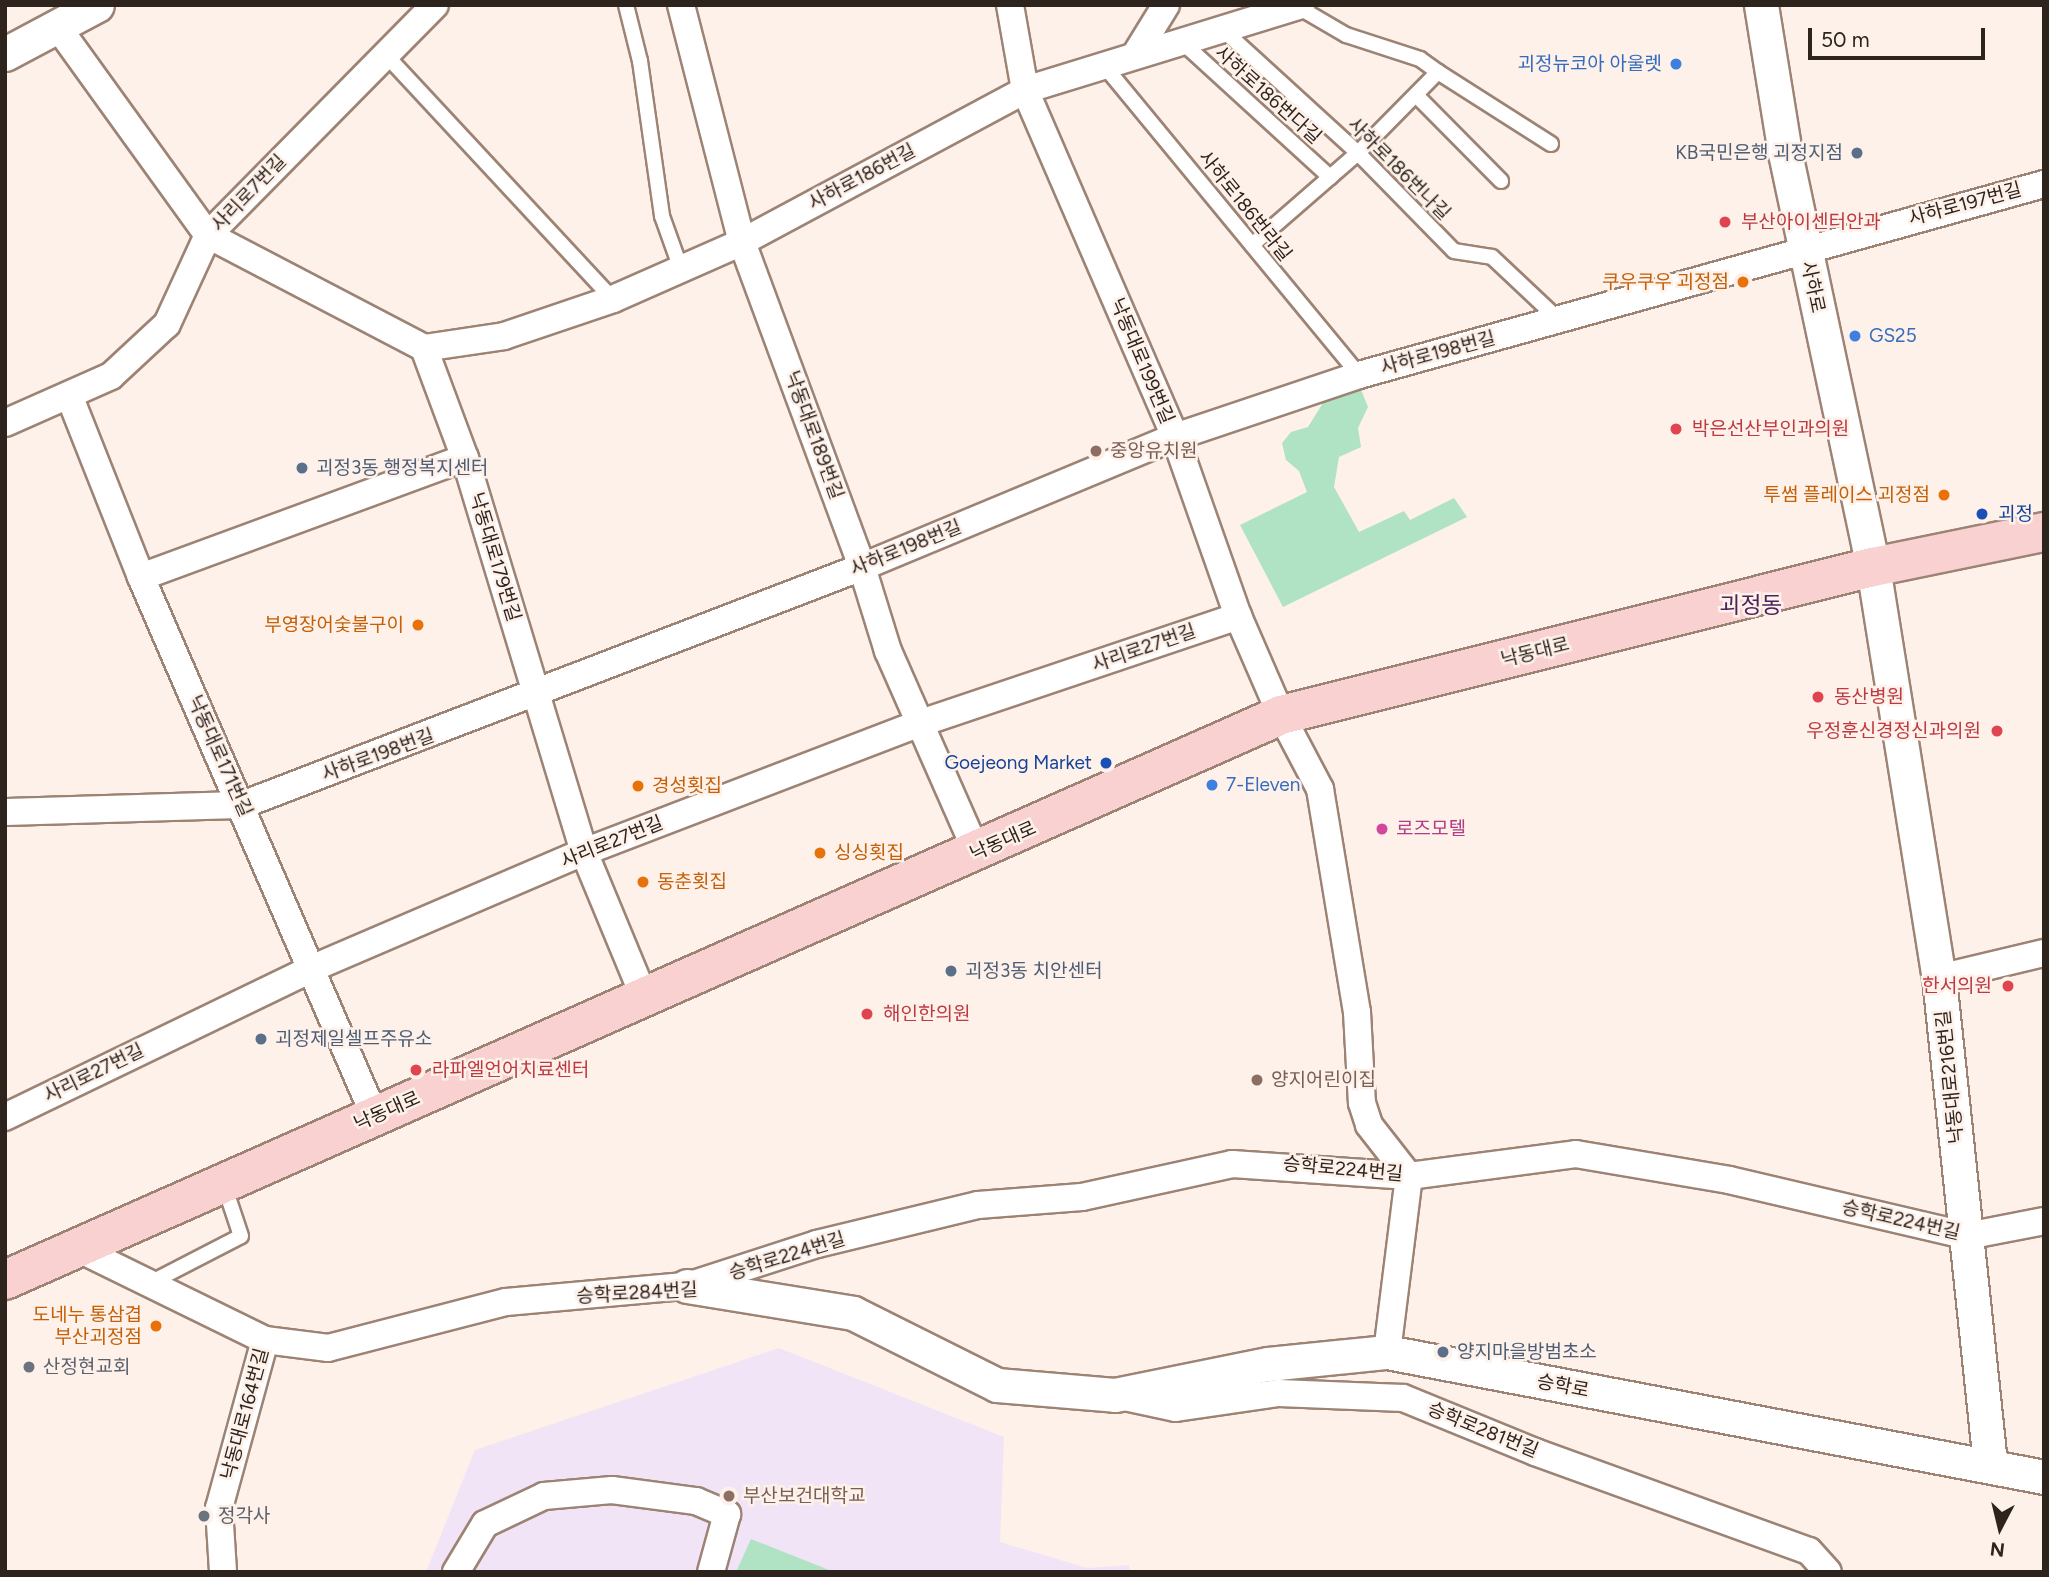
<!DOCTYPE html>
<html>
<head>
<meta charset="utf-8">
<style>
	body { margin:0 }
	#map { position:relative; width:2049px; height:1577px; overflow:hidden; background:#fdf1ea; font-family:Figtree,"Noto Sans KR",sans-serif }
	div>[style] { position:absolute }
	.education>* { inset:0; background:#f2e4f7 }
	.green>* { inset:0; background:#b0e2c4 }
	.roads { filter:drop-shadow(2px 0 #9d8374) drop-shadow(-2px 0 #9d8374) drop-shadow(0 2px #9d8374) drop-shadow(0 -2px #9d8374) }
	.service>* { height:14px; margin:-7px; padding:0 7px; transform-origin:7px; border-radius:7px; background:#fff }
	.minor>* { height:26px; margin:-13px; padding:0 13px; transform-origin:13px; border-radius:13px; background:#fff }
	.tertiary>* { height:33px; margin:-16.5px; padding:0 16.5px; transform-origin:16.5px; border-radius:16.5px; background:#fff }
	.primary>* { height:38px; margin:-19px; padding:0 19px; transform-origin:19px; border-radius:19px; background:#f9d1d1 }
	.dots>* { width:19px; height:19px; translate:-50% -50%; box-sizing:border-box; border:4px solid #fdf1ea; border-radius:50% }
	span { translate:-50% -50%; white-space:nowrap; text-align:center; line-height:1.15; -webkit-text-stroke:5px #fdf1ea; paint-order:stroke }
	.shop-label { font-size:19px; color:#366cbe }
	.right { translate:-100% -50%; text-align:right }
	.left { translate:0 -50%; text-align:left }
	.street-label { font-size:19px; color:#2e241e }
	.service-label { font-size:19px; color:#4e5e75 }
	.health-label { font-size:19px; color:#be3a42 }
	.food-label { font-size:19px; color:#c56008 }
	.education-label { font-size:19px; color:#785e54 }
	.transit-label { font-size:19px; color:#164399 }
	.hotel-label { font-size:19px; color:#b23c85 }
	.worship-label { font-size:19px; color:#5b616d }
	.quarter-label { font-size:23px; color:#4b245a }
	.frame { position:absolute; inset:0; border:7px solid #2e241e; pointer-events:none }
	.north { position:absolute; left:1965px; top:1493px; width:70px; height:70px; -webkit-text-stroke:5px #fdf1ea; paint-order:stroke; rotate:187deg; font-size:19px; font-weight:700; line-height:28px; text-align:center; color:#2e241e }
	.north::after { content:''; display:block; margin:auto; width:24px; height:32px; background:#2e241e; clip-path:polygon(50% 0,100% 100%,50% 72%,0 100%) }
	.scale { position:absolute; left:1808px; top:28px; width:177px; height:32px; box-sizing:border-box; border:4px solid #2e241e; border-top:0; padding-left:9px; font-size:21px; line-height:24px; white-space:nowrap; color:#2e241e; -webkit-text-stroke:5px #fdf1ea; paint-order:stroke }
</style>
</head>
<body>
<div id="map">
	<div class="education">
		<i style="clip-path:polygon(779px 1348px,1004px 1437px,1000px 1542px,1087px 1568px,1129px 1565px,1130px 1572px,426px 1572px,475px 1450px)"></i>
	</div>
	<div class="green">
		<i style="clip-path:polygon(1358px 382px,1368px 407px,1358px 428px,1361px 447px,1339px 457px,1334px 487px,1359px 532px,1404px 511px,1410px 520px,1454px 498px,1467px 517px,1283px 607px,1240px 525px,1307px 492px,1299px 471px,1286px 460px,1282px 443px,1291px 432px,1308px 427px,1323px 403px)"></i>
		<i style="clip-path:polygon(751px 1539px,834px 1572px,736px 1572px)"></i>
	</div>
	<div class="roads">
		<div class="service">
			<i style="left:626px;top:5px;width:58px;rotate:76deg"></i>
			<i style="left:640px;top:61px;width:157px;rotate:81.9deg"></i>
			<i style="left:662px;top:216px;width:59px;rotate:70.3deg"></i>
			<i style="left:1221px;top:28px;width:185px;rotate:42.4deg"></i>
			<i style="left:1358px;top:153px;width:137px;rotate:45.6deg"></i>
			<i style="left:1454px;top:251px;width:38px;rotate:9deg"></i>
			<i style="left:1492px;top:257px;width:91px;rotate:43.2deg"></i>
			<i style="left:1181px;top:41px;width:202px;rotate:42.4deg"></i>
			<i style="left:385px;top:54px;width:335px;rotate:47.1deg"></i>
			<i style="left:1102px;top:63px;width:404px;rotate:50.5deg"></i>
			<i style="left:1438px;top:72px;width:134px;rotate:32.5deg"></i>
			<i style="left:1416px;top:95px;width:121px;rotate:45.3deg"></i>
			<i style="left:1252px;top:245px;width:140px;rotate:-41deg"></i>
			<i style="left:1358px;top:153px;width:114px;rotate:-45.4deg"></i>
			<i style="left:1438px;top:72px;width:22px;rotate:-144deg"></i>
			<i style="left:1420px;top:59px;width:78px;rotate:-162deg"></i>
			<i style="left:1346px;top:35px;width:56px;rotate:-149.7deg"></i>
			<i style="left:150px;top:1283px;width:102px;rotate:-27.3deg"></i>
			<i style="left:241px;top:1236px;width:54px;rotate:-108.4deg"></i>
		</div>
		<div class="minor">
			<i style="left:681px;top:5px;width:245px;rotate:75.6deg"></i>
			<i style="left:742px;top:242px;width:346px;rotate:69.7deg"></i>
			<i style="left:862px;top:567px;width:88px;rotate:72.8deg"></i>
			<i style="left:888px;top:651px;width:221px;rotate:66.2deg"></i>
			<i style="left:1010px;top:5px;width:86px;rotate:80deg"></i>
			<i style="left:1025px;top:90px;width:378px;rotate:66.6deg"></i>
			<i style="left:1175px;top:437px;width:190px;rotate:70.6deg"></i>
			<i style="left:1238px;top:616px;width:108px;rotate:66.5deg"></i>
			<i style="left:1281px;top:715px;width:84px;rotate:62.2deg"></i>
			<i style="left:1320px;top:789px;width:226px;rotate:80.6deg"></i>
			<i style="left:1357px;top:1012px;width:91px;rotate:86.9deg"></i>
			<i style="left:1362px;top:1103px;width:23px;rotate:72deg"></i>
			<i style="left:1369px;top:1125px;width:65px;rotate:51.9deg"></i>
			<i style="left:1409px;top:1176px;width:177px;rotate:97.1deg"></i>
			<i style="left:57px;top:26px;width:258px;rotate:54.2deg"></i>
			<i style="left:208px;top:235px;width:244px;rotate:27.6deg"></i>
			<i style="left:424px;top:348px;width:117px;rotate:69.6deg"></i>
			<i style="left:465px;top:458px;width:412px;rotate:73.2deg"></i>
			<i style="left:584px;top:852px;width:157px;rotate:67.5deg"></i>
			<i style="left:1137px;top:52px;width:55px;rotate:-58.3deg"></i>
			<i style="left:424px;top:348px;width:81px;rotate:-8.5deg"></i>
			<i style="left:504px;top:336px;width:115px;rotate:-18.7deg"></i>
			<i style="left:613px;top:299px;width:141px;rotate:-23.8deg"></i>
			<i style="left:742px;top:242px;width:321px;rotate:-28.2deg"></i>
			<i style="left:1025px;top:90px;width:289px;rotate:-17.1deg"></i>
			<i style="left:69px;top:395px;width:196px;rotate:68.4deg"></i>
			<i style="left:141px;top:577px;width:589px;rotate:66.57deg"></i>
			<i style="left:5px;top:423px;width:116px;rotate:-23.9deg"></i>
			<i style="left:111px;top:376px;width:76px;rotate:-42.9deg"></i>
			<i style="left:167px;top:324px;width:98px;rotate:-65.3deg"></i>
			<i style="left:208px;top:235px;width:323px;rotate:-45.4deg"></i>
			<i style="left:141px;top:577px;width:345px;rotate:-20.2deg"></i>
			<i style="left:5px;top:812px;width:237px;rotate:-1.7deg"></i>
			<i style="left:242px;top:805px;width:664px;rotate:-21deg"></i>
			<i style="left:862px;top:567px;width:339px;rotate:-22.6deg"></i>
			<i style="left:1175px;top:437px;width:194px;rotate:-18.6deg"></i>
			<i style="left:1359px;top:375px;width:711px;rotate:-15.58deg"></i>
			<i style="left:1939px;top:978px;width:108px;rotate:-13.4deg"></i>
			<i style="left:5px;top:1117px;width:342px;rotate:-25.8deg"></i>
			<i style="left:313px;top:968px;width:295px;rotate:-23.2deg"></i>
			<i style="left:584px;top:852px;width:358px;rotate:-21deg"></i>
			<i style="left:918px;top:724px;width:338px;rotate:-18.6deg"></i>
			<i style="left:75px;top:1247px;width:212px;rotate:26.1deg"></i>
			<i style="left:265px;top:1340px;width:174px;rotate:105.3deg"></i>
			<i style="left:219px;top:1508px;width:64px;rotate:86.4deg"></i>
			<i style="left:265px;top:1340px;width:64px;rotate:7.2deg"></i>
			<i style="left:328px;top:1348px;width:184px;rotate:-14.5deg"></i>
			<i style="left:506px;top:1302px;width:182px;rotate:-5.1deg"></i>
			<i style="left:687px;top:1286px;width:137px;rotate:-17.9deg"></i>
			<i style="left:817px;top:1244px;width:166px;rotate:-13.6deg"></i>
			<i style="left:978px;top:1205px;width:104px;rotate:-4.4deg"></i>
			<i style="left:1082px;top:1197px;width:154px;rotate:-12.4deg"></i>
			<i style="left:1232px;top:1164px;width:177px;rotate:3.9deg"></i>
			<i style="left:1409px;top:1176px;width:168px;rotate:-7.5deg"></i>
			<i style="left:1576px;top:1154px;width:155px;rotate:9.6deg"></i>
			<i style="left:1729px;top:1180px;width:244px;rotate:13.2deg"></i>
			<i style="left:1967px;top:1236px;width:78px;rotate:-11deg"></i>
			<i style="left:1120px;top:1396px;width:57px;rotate:12.1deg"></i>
			<i style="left:1176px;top:1408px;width:104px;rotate:-8.3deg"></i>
			<i style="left:1279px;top:1393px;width:124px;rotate:2.3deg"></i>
			<i style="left:1403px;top:1398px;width:143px;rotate:22.2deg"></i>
			<i style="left:1535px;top:1452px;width:291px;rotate:19.9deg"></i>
			<i style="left:1809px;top:1551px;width:28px;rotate:48deg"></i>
			<i style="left:456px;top:1572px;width:56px;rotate:-58.9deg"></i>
			<i style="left:485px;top:1524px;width:65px;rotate:-25.4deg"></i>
			<i style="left:544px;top:1496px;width:68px;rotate:-5deg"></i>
			<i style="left:612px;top:1490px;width:85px;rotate:7.5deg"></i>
			<i style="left:696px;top:1501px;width:34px;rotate:23deg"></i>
			<i style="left:727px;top:1514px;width:60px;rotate:105.4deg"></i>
		</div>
		<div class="tertiary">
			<i style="left:1761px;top:5px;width:150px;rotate:80.8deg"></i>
			<i style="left:1785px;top:153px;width:423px;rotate:78deg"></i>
			<i style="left:1873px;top:567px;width:416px;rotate:80.9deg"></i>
			<i style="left:1939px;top:978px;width:489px;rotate:84deg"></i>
			<i style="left:5px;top:54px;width:104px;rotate:-28deg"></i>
			<i style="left:687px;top:1286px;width:168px;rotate:9.2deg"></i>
			<i style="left:853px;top:1313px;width:161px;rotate:26.6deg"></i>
			<i style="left:997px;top:1385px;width:118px;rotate:4.8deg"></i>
			<i style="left:1115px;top:1395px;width:156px;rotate:-11.5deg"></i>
			<i style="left:1268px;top:1364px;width:120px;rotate:-5.8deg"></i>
			<i style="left:1387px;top:1352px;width:669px;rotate:10.77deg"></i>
		</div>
		<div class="primary">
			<i style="left:5px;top:1280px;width:1395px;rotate:-23.88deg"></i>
			<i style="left:1281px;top:715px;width:610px;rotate:-14.04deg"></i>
			<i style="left:1873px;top:567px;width:175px;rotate:-11.6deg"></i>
		</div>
	</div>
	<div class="dots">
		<i style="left:1676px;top:64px;background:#3f7fe0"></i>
		<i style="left:1857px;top:153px;background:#5c6f8a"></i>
		<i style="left:1725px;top:222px;background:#e0444e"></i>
		<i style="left:1743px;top:282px;background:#e8710a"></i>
		<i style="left:1855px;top:336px;background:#3f7fe0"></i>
		<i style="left:1676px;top:429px;background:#e0444e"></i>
		<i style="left:1096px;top:451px;background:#8d6e63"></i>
		<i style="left:302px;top:468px;background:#5c6f8a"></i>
		<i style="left:1944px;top:495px;background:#e8710a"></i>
		<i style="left:1982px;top:514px;background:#1a4fb4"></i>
		<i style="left:418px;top:625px;background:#e8710a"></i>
		<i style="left:1818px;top:697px;background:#e0444e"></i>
		<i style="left:1997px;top:731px;background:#e0444e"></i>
		<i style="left:1106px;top:763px;background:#1a4fb4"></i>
		<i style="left:1212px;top:785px;background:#3f7fe0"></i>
		<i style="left:638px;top:786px;background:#e8710a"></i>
		<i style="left:1382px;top:829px;background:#d1479c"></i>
		<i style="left:820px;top:853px;background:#e8710a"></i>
		<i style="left:643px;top:882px;background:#e8710a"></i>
		<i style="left:951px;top:971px;background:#5c6f8a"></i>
		<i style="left:2008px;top:986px;background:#e0444e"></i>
		<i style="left:867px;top:1014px;background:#e0444e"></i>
		<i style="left:261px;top:1039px;background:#5c6f8a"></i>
		<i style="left:416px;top:1070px;background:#e0444e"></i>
		<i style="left:1257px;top:1080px;background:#8d6e63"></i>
		<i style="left:156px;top:1326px;background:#e8710a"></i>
		<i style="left:1443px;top:1352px;background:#5c6f8a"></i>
		<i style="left:29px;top:1367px;background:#6b7280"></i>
		<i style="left:729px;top:1496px;background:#8d6e63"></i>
		<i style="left:204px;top:1516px;background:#6b7280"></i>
	</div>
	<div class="shop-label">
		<span class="right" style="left:1662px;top:64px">괴정뉴코아 아울렛</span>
		<span class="left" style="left:1869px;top:336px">GS25</span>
		<span class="left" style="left:1226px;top:785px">7-Eleven</span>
	</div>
	<div class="street-label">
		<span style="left:1268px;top:95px;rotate:42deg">사하로186번다길</span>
		<span style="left:1399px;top:169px;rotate:45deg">사하로186번나길</span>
		<span style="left:862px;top:177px;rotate:-28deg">사하로186번길</span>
		<span style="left:249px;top:193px;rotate:-46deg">사리로7번길</span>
		<span style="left:1965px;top:204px;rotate:-15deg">사하로197번길</span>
		<span style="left:1245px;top:206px;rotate:51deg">사하로186번라길</span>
		<span style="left:1813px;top:287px;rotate:78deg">사하로</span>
		<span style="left:1438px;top:353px;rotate:-15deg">사하로198번길</span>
		<span style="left:1142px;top:361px;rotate:67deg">낙동대로199번길</span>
		<span style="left:814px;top:435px;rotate:70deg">낙동대로189번길</span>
		<span style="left:906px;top:548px;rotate:-22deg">사하로198번길</span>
		<span style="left:495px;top:557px;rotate:73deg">낙동대로179번길</span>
		<span style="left:1144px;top:648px;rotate:-19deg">사리로27번길</span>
		<span style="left:1535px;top:652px;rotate:-14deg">낙동대로</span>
		<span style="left:378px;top:755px;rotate:-20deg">사하로198번길</span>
		<span style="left:220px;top:756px;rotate:66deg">낙동대로171번길</span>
		<span style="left:1003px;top:841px;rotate:-24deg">낙동대로</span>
		<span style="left:612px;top:842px;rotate:-22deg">사리로27번길</span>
		<span style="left:94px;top:1073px;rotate:-26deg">사리로27번길</span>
		<span style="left:1950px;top:1077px;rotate:-96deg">낙동대로216번길</span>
		<span style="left:387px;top:1111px;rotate:-24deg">낙동대로</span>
		<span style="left:1343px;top:1169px;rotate:5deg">승학로224번길</span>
		<span style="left:1901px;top:1220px;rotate:13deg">승학로224번길</span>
		<span style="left:787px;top:1256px;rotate:-17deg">승학로224번길</span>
		<span style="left:637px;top:1293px;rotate:-3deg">승학로284번길</span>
		<span style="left:1563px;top:1386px;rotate:11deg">승학로</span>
		<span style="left:245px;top:1414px;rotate:-75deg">낙동대로164번길</span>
		<span style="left:1483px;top:1430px;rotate:22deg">승학로281번길</span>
	</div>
	<div class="service-label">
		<span class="right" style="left:1843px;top:153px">KB국민은행 괴정지점</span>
		<span class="left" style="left:316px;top:468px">괴정3동 행정복지센터</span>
		<span class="left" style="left:965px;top:971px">괴정3동 치안센터</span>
		<span class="left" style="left:275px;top:1039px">괴정제일셀프주유소</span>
		<span class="left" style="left:1457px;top:1352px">양지마을방범초소</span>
	</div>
	<div class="health-label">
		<span class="left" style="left:1741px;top:222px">부산아이센터안과</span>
		<span class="left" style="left:1692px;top:429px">박은선산부인과의원</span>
		<span class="left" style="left:1834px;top:697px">동산병원</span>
		<span class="right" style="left:1981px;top:731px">우정훈신경정신과의원</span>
		<span class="right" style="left:1992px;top:986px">한서의원</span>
		<span class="left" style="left:883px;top:1014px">해인한의원</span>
		<span class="left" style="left:432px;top:1070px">라파엘언어치료센터</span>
	</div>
	<div class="food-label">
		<span class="right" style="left:1729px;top:282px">쿠우쿠우 괴정점</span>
		<span class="right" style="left:1930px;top:495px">투썸 플레이스 괴정점</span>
		<span class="right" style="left:404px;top:625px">부영장어숯불구이</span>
		<span class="left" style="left:652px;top:786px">경성횟집</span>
		<span class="left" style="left:834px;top:853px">싱싱횟집</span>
		<span class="left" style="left:657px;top:882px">동춘횟집</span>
		<span class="right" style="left:142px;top:1326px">도네누 통삼겹<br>부산괴정점</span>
	</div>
	<div class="education-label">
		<span class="left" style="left:1110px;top:451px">중앙유치원</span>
		<span class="left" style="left:1271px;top:1080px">양지어린이집</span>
		<span class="left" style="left:743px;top:1496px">부산보건대학교</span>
	</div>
	<div class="transit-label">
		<span class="left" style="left:1998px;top:514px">괴정</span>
		<span class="right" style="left:1092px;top:763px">Goejeong Market</span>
	</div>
	<div class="hotel-label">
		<span class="left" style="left:1396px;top:829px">로즈모텔</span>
	</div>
	<div class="worship-label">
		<span class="left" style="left:43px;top:1367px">산정현교회</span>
		<span class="left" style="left:218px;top:1516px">정각사</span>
	</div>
	<div class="quarter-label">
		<span style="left:1751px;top:605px">괴정동</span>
	</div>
	<div class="frame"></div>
	<div class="north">N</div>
	<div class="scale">50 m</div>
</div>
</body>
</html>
